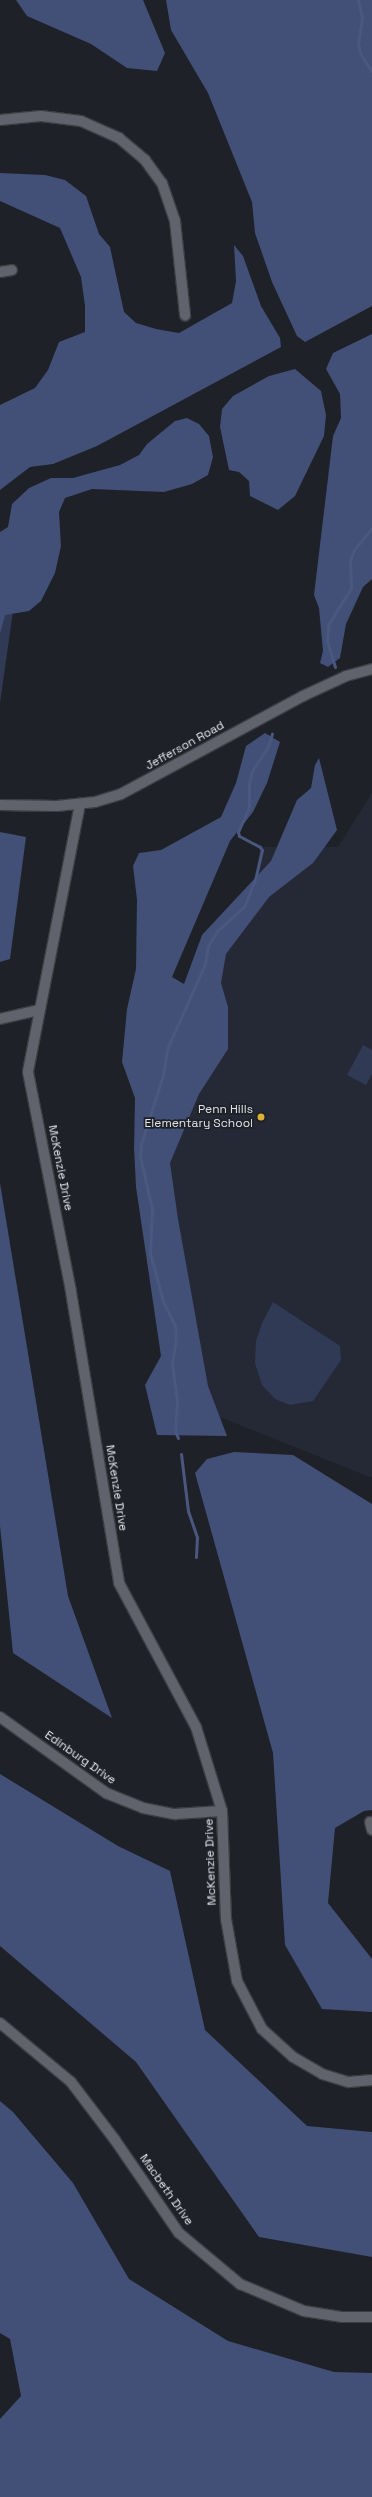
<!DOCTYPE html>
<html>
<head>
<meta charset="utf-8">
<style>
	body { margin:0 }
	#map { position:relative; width:372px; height:2497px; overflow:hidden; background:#1e2127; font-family:"Space Grotesk",sans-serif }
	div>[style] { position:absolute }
	.built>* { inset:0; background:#252936 }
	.green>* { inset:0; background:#303a54 }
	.forest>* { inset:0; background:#424f76 }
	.stream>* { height:3px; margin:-1.5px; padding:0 1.5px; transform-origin:1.5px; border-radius:1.5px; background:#4a5880 }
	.roads { filter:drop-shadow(1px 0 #3c3e44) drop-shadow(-1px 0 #3c3e44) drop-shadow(0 1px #3c3e44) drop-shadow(0 -1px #3c3e44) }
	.minor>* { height:10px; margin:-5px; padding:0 5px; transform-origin:5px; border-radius:5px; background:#60636b }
	.dots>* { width:11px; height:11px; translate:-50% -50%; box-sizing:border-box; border:2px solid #1e2127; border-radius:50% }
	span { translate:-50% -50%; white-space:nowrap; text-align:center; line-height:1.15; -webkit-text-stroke:3.5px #1e2127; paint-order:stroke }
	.street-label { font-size:12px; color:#e2e4e8 }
	.poi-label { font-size:12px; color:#e2e4e8 }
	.right { translate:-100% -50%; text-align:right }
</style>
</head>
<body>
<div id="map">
	<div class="built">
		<i style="clip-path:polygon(372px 793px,372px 1478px,177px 1400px,157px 1090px,255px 880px,260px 847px,338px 847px)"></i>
	</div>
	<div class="green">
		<i style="clip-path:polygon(22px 548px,0 703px,0 553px)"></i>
		<i style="clip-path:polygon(363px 1045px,372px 1050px,372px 1074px,366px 1085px,347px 1075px)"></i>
		<i style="clip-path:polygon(273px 1302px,340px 1346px,341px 1360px,313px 1401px,290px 1405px,275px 1399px,262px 1385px,255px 1363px,256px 1341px,262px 1323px)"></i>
	</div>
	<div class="forest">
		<i style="clip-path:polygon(16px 0,143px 0,165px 53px,157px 71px,127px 68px,91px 44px,27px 16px)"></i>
		<i style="clip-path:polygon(166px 0,372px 0,372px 306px,305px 342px,297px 336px,272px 282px,255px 233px,252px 202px,208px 93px,171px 30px)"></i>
		<i style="clip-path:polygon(0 173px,45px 175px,65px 180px,86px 196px,99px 234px,110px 247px,124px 312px,136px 323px,156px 329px,179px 333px,232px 303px,236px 281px,234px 245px,243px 256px,261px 306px,280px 338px,281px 347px,97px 446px,53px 464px,30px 467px,0 490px,0 405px,35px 388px,48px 370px,59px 342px,85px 332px,85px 306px,81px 277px,60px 228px,0 201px)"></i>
		<i style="clip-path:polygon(372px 334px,372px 579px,363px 587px,346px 624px,340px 658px,328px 667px,320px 663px,323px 651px,319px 608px,314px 595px,333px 436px,341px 418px,340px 394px,326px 369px,333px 353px)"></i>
		<i style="clip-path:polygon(295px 369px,321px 391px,326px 415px,324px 436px,295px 496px,278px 510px,250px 496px,249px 481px,239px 472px,229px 470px,220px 427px,222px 409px,233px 396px,269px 376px)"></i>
		<i style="clip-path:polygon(187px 418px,199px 424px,209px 436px,213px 457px,208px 475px,192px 484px,164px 492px,92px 489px,65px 498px,59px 512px,61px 546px,55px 573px,41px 601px,29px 611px,5px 615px,0 634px,0 532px,8px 527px,12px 504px,29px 488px,51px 478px,73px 478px,120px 465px,139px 455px,147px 444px,175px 421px)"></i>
		<i style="clip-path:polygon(265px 733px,280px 742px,267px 783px,253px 812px,230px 841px,172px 977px,184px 984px,202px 935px,271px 861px,297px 800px,311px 788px,315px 765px,319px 758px,337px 830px,313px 863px,269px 897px,226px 954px,221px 983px,228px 1007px,228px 1049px,199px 1094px,170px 1163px,178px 1219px,208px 1386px,227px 1436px,157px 1435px,145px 1385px,161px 1356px,136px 1187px,134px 1148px,135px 1098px,122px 1062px,127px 1009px,136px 969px,137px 900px,133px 866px,139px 853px,161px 850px,221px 817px,236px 783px,246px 746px)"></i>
		<i style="clip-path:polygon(0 832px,26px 837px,10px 959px,0 962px)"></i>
		<i style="clip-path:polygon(0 1183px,68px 1596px,112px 1718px,13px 1653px,0 1526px)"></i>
		<i style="clip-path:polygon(234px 1452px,293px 1455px,372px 1504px,372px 1810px,364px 1811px,335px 1828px,328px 1903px,372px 1959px,372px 2012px,322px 2009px,285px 1945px,273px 1753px,195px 1473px,207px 1459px)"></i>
		<i style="clip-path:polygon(0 1774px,118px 1846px,170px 1871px,205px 2030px,307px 2126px,372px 2132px,372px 2257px,259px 2237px,136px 2062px,0 1946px)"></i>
		<i style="clip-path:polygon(0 2101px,13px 2112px,73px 2183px,129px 2279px,228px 2341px,334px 2372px,372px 2373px,372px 2497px,0 2497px,0 2419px,21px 2396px,10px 2339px,0 2333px)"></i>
	</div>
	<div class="stream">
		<i style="left:358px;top:0;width:18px;rotate:77deg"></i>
		<i style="left:362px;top:18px;width:25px;rotate:99deg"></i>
		<i style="left:358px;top:43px;width:10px;rotate:79deg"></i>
		<i style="left:360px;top:53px;width:22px;rotate:58deg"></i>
		<i style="left:335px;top:667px;width:27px;rotate:-107deg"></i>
		<i style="left:327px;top:641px;width:16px;rotate:-86deg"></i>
		<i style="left:328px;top:625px;width:44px;rotate:-58.1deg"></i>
		<i style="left:351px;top:588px;width:28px;rotate:-92deg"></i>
		<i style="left:350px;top:560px;width:11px;rotate:-68deg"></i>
		<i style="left:354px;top:550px;width:28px;rotate:-51deg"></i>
		<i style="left:178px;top:1438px;width:8px;rotate:-113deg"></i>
		<i style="left:175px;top:1431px;width:31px;rotate:-86deg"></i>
		<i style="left:177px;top:1400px;width:36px;rotate:-98deg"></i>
		<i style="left:172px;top:1364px;width:25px;rotate:-81deg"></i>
		<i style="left:176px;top:1339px;width:13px;rotate:-94deg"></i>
		<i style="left:175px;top:1326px;width:28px;rotate:-116deg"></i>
		<i style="left:163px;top:1301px;width:50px;rotate:-105.2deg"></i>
		<i style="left:150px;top:1253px;width:44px;rotate:-87.4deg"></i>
		<i style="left:152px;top:1209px;width:54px;rotate:-102.8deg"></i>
		<i style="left:140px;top:1156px;width:12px;rotate:-85deg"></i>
		<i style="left:141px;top:1144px;width:72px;rotate:-72.3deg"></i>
		<i style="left:163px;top:1075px;width:26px;rotate:-81deg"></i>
		<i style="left:167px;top:1049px;width:93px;rotate:-65.9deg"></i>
		<i style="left:205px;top:964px;width:18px;rotate:-81deg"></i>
		<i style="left:208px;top:946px;width:17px;rotate:-59deg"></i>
		<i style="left:217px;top:931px;width:36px;rotate:-42deg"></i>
		<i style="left:244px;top:907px;width:29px;rotate:-68deg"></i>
		<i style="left:255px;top:880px;width:31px;rotate:-77deg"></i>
		<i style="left:262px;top:850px;width:4px;rotate:-124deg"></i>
		<i style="left:260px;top:847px;width:24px;rotate:-152deg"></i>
		<i style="left:239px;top:836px;width:4px;rotate:-104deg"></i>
		<i style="left:238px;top:832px;width:27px;rotate:-66deg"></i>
		<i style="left:249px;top:807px;width:23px;rotate:-90deg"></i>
		<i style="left:249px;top:784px;width:13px;rotate:-77deg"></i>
		<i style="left:252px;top:771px;width:30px;rotate:-57deg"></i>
		<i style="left:268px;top:746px;width:13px;rotate:-72deg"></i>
		<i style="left:181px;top:1454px;width:57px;rotate:83deg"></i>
		<i style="left:188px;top:1511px;width:28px;rotate:71deg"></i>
		<i style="left:197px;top:1537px;width:20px;rotate:93deg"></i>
	</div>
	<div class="roads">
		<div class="minor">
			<i style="left:0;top:120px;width:41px;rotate:-5.6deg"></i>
			<i style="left:41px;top:116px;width:40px;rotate:7.1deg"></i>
			<i style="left:81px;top:121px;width:42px;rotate:24.1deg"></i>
			<i style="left:119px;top:138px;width:34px;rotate:40deg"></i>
			<i style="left:145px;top:160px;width:29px;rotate:54deg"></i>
			<i style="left:162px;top:183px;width:40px;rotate:71.1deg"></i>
			<i style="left:175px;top:221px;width:95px;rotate:83.9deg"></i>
			<i style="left:0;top:272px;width:12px;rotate:-9deg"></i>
			<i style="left:80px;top:804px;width:273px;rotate:101deg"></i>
			<i style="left:28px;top:1072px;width:224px;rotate:78.9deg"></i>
			<i style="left:71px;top:1292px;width:295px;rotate:80.6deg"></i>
			<i style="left:119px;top:1583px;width:163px;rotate:61.9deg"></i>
			<i style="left:196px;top:1727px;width:88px;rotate:72.8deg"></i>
			<i style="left:222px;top:1811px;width:108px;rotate:87.9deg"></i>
			<i style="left:226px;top:1919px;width:63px;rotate:79.9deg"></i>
			<i style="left:237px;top:1981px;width:54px;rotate:62.5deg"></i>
			<i style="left:262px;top:2029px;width:42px;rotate:42.1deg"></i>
			<i style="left:293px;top:2057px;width:34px;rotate:30deg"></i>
			<i style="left:322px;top:2074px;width:28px;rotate:17deg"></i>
			<i style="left:349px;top:2082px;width:23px;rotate:-5deg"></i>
			<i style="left:0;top:805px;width:57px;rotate:1deg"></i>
			<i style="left:57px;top:806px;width:38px;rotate:-6deg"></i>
			<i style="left:95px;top:802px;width:27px;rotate:-17deg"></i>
			<i style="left:121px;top:794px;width:207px;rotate:-28.3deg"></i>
			<i style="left:303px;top:696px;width:47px;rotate:-24.9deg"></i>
			<i style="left:346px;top:676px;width:27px;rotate:-15deg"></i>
			<i style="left:0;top:1019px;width:40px;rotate:-13deg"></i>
			<i style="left:0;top:1717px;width:130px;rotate:35.6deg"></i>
			<i style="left:106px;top:1793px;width:40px;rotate:22deg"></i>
			<i style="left:143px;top:1808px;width:33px;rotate:11deg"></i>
			<i style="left:175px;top:1814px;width:47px;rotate:-3.7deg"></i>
			<i style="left:370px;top:1822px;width:8px;rotate:76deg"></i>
			<i style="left:0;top:2023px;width:92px;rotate:39.7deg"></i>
			<i style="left:71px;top:2082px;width:73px;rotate:52.8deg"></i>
			<i style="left:115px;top:2140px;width:113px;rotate:55.5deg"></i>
			<i style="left:179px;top:2233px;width:80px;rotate:39.9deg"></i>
			<i style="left:240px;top:2284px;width:69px;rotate:22.9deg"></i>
			<i style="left:304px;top:2311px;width:39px;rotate:9deg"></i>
			<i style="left:343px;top:2317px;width:29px"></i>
		</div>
	</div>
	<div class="dots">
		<i style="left:261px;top:1117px;background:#dcb233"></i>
	</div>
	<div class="street-label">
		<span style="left:185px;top:746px;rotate:-29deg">Jefferson Road</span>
		<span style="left:60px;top:1168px;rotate:79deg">McKenzie Drive</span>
		<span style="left:116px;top:1488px;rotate:81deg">McKenzie Drive</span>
		<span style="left:80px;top:1758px;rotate:35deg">Edinburg Drive</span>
		<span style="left:211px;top:1862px;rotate:-92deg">McKenzie Drive</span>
		<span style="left:166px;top:2190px;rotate:55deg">Macbeth Drive</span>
	</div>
	<div class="poi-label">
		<span class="right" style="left:253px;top:1117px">Penn Hills<br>Elementary School</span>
	</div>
</div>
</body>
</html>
